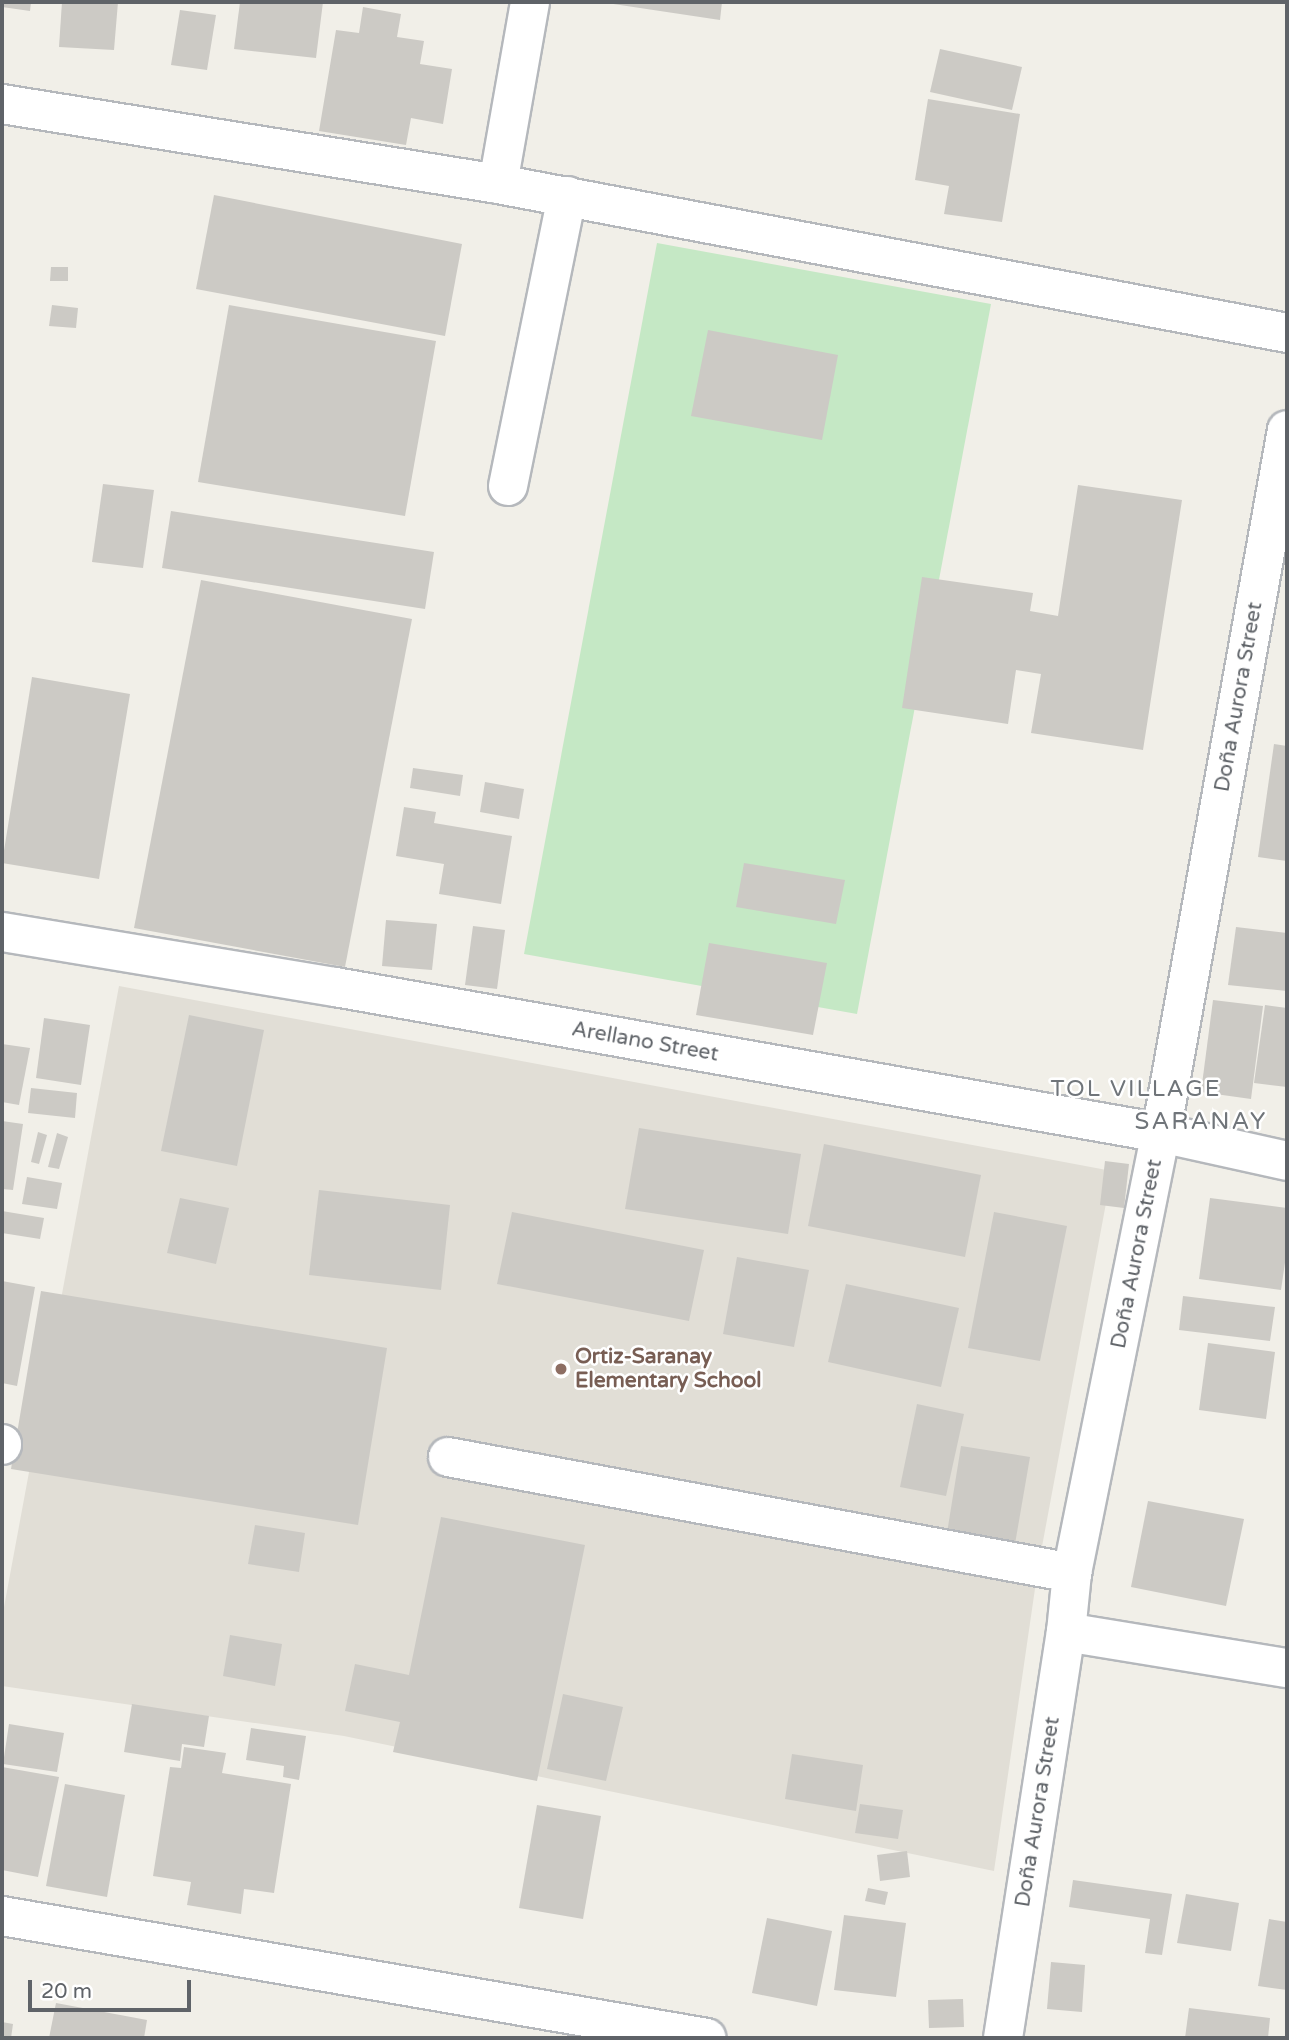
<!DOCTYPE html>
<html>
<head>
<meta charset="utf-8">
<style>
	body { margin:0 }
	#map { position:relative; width:1289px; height:2040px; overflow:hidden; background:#f1efe8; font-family:"Varela Round",sans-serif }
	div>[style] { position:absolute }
	.education>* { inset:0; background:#e1ded6 }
	.green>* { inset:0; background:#c5e8c5 }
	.building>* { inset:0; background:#cccac5 }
	.roads { filter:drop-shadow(2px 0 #b5b8bc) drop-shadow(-2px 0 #b5b8bc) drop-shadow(0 2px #b5b8bc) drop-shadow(0 -2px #b5b8bc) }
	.minor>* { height:38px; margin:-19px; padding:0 19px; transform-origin:19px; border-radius:19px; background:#fff }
	.dots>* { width:19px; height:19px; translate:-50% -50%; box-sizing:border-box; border:4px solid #fff; border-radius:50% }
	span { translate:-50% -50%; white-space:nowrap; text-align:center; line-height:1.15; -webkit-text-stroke:5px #fff; paint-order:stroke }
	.street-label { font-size:21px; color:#5f6368 }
	.education-label { font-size:21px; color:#785e54; font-weight:700 }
	.left { translate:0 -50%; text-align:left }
	.neighbourhood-label { font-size:23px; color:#70757a; letter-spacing:2px }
	.quarter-label { font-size:24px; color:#70757a; letter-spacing:2px }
	.frame { position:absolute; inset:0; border:4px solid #5f6368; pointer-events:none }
	.scale { position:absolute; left:28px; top:1980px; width:163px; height:32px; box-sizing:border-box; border:4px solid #5f6368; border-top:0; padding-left:9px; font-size:21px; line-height:24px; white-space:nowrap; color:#5f6368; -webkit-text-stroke:5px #fff; paint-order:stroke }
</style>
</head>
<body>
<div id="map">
	<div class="education">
		<i style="clip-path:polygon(119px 986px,1112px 1171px,1038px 1568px,994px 1871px,344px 1736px,2px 1686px,2px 1618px)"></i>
	</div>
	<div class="green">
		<i style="clip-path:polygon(657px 243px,991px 304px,857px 1014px,524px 954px)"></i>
	</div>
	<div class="building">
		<i style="clip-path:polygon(2px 2px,31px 2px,30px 11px,2px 7px)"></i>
		<i style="clip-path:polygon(62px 2px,118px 2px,114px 50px,59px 47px)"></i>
		<i style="clip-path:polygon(240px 2px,323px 2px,316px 58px,234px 49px)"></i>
		<i style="clip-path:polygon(600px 2px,722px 2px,720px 20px)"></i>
		<i style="clip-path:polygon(363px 7px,401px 14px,397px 37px,424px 41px,420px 64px,452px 69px,443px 124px,411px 118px,406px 145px,319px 131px,336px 30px,359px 33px)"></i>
		<i style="clip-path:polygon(180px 10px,216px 15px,207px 70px,171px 65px)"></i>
		<i style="clip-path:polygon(940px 49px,1022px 67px,1012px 110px,930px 92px)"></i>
		<i style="clip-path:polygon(928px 99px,1020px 114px,1002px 222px,944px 214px,949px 186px,915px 180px)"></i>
		<i style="clip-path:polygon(214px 195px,462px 244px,445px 336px,196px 289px)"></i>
		<i style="clip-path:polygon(51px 267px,68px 267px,68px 281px,50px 281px)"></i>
		<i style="clip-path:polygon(52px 305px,78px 308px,76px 328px,49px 326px)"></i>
		<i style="clip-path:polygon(229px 305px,436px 341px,405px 516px,198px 482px)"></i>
		<i style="clip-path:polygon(708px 330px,838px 355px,822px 440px,691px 416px)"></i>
		<i style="clip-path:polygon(103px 484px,154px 490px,143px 568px,92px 562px)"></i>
		<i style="clip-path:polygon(1078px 485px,1182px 500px,1143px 750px,1031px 733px,1041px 674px,1016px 670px,1008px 724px,902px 708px,922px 577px,1033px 593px,1030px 611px,1058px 616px)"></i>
		<i style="clip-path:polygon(171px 511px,434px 552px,425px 609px,162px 568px)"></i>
		<i style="clip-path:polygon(201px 580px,412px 619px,345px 967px,134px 928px)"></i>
		<i style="clip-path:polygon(32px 677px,130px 694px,99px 879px,2px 863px)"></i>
		<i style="clip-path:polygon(1274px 744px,1287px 746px,1287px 861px,1258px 857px)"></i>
		<i style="clip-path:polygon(413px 768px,463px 775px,460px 796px,410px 788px)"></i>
		<i style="clip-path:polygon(485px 782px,524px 789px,519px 819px,480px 812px)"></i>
		<i style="clip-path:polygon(404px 807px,436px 812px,434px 823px,512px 836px,501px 904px,439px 894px,444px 864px,396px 856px)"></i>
		<i style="clip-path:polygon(744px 863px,845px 880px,836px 924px,736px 907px)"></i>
		<i style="clip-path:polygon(386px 920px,437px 924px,432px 970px,382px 966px)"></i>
		<i style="clip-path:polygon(473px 926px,505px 930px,497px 989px,465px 985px)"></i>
		<i style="clip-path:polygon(1236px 927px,1287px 933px,1287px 991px,1228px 985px)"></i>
		<i style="clip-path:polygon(709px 943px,827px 963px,813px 1035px,696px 1015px)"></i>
		<i style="clip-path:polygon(1213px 1000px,1263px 1006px,1251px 1099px,1201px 1092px)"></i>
		<i style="clip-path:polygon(1265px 1005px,1287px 1008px,1287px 1087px,1254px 1083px)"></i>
		<i style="clip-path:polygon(189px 1015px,264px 1030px,237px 1166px,161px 1151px)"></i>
		<i style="clip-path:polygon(44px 1018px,90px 1025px,81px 1085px,36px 1078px)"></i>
		<i style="clip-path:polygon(2px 1044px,30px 1048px,19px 1105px,2px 1102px)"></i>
		<i style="clip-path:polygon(31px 1088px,77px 1093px,75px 1118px,28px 1113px)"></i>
		<i style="clip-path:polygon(2px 1121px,23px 1124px,13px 1190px,2px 1189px)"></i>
		<i style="clip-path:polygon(639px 1128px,801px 1154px,788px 1234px,625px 1209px)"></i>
		<i style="clip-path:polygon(38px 1132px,47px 1135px,39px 1164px,31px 1162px)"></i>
		<i style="clip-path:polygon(57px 1133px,68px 1137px,59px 1169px,48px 1167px)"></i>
		<i style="clip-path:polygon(824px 1144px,981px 1175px,965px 1257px,808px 1226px)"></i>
		<i style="clip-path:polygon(1105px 1161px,1129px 1164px,1124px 1208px,1100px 1205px)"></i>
		<i style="clip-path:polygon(27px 1177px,62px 1183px,57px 1209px,22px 1204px)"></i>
		<i style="clip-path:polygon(319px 1190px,450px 1205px,441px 1290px,309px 1275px)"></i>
		<i style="clip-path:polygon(180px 1198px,229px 1208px,216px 1264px,167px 1253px)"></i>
		<i style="clip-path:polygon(1210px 1198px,1287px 1208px,1287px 1249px,1281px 1290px,1199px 1279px)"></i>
		<i style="clip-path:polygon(2px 1211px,44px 1218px,40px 1239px,2px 1233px)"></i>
		<i style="clip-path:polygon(512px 1212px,704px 1250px,689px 1321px,497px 1284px)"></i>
		<i style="clip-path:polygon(994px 1212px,1067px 1226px,1040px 1361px,968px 1348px)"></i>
		<i style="clip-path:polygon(737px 1257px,809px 1270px,794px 1347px,723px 1334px)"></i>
		<i style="clip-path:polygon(2px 1281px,35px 1287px,17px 1386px,2px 1383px)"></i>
		<i style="clip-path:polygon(846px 1284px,959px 1308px,941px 1387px,828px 1362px)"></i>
		<i style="clip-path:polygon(41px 1291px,387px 1348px,358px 1525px,11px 1469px)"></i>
		<i style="clip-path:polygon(1183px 1296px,1275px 1307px,1270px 1341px,1179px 1330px)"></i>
		<i style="clip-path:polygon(1208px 1343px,1275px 1352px,1266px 1419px,1199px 1410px)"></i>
		<i style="clip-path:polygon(917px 1404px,964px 1414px,946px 1496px,900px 1487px)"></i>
		<i style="clip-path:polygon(961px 1446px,1030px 1457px,1015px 1544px,947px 1533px)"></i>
		<i style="clip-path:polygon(1148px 1501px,1244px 1519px,1226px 1606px,1131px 1587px)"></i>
		<i style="clip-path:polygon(441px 1517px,585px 1545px,537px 1781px,393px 1752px,400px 1722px,345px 1711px,355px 1664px,409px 1675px)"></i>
		<i style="clip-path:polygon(255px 1525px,305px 1533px,299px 1572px,248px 1564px)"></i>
		<i style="clip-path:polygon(230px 1635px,282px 1644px,275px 1686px,223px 1676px)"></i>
		<i style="clip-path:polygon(563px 1694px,623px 1707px,606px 1781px,547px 1769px)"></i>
		<i style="clip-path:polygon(132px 1704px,209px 1716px,204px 1747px,182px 1744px,180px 1761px,124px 1752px)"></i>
		<i style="clip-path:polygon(9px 1724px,64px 1733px,57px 1772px,3px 1764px)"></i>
		<i style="clip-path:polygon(251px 1728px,306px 1736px,299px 1780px,283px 1777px,284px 1766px,246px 1760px)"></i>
		<i style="clip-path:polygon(184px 1747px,226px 1753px,222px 1773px,291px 1784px,274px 1893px,244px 1889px,241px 1914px,187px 1905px,191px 1882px,153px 1876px,170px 1767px,181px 1768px)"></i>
		<i style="clip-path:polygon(792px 1754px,863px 1765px,856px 1811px,785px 1799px)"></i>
		<i style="clip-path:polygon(2px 1767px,59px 1777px,38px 1877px,2px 1870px)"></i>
		<i style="clip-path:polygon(65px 1784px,125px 1795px,107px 1897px,46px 1886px)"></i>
		<i style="clip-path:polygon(860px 1804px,903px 1810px,898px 1839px,855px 1833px)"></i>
		<i style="clip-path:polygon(537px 1805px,601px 1816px,583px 1919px,519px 1908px)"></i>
		<i style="clip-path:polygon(907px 1851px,910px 1877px,880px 1881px,877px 1855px)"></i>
		<i style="clip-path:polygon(1073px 1880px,1172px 1894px,1162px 1955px,1145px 1953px,1150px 1919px,1069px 1907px)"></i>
		<i style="clip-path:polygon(868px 1888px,888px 1892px,885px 1905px,865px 1901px)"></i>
		<i style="clip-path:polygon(1186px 1894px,1239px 1903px,1231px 1951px,1177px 1943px)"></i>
		<i style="clip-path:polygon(844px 1915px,906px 1923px,896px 1997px,834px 1990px)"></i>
		<i style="clip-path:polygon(767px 1918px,832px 1931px,817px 2006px,752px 1993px)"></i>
		<i style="clip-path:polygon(1269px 1919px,1287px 1922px,1287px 1990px,1258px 1986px)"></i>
		<i style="clip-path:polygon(1051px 1962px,1085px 1965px,1082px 2012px,1047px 2009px)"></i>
		<i style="clip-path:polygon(963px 1999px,964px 2027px,929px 2028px,928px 2000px)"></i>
		<i style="clip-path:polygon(56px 2003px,147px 2020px,144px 2038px,49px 2038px)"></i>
		<i style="clip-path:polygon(1189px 2008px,1270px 2018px,1268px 2038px,1185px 2038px)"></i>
		<i style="clip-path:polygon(2px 2022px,13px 2024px,11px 2038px,2px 2038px)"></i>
	</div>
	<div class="roads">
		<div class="minor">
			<i style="left:2px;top:104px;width:502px;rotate:9.16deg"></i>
			<i style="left:498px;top:184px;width:803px;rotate:10.69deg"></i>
			<i style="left:498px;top:184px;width:185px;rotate:-80deg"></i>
			<i style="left:508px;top:486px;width:296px;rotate:-78.5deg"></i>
			<i style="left:2px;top:932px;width:338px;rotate:9.4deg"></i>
			<i style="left:335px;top:987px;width:839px;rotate:10.02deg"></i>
			<i style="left:1161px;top:1133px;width:129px;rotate:12.5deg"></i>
			<i style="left:2px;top:1444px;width:1px;rotate:90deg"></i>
			<i style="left:448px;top:1457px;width:635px;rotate:10.53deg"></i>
			<i style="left:1066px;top:1632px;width:224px;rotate:9.3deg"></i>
			<i style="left:2px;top:1916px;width:715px;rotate:9.82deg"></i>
			<i style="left:1003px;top:2038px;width:411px;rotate:-81.2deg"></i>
			<i style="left:1066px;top:1632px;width:59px;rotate:-84.2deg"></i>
			<i style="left:1072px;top:1573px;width:449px;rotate:-78.6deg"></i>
			<i style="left:1161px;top:1133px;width:714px;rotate:-79.84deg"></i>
		</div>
	</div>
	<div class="dots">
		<i style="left:561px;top:1369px;background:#8d6e63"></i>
	</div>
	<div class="street-label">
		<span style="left:1239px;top:697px;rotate:-80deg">Doña Aurora Street</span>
		<span style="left:645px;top:1042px;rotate:10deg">Arellano Street</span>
		<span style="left:1137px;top:1254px;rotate:-79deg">Doña Aurora Street</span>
		<span style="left:1038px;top:1812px;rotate:-81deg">Doña Aurora Street</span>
	</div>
	<div class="education-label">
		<span class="left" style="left:575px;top:1369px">Ortiz-Saranay<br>Elementary School</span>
	</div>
	<div class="neighbourhood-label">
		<span style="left:1136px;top:1089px">TOL VILLAGE</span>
	</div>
	<div class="quarter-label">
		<span style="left:1201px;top:1122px">SARANAY</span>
	</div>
	<div class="frame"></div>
	<div class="scale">20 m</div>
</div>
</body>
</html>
